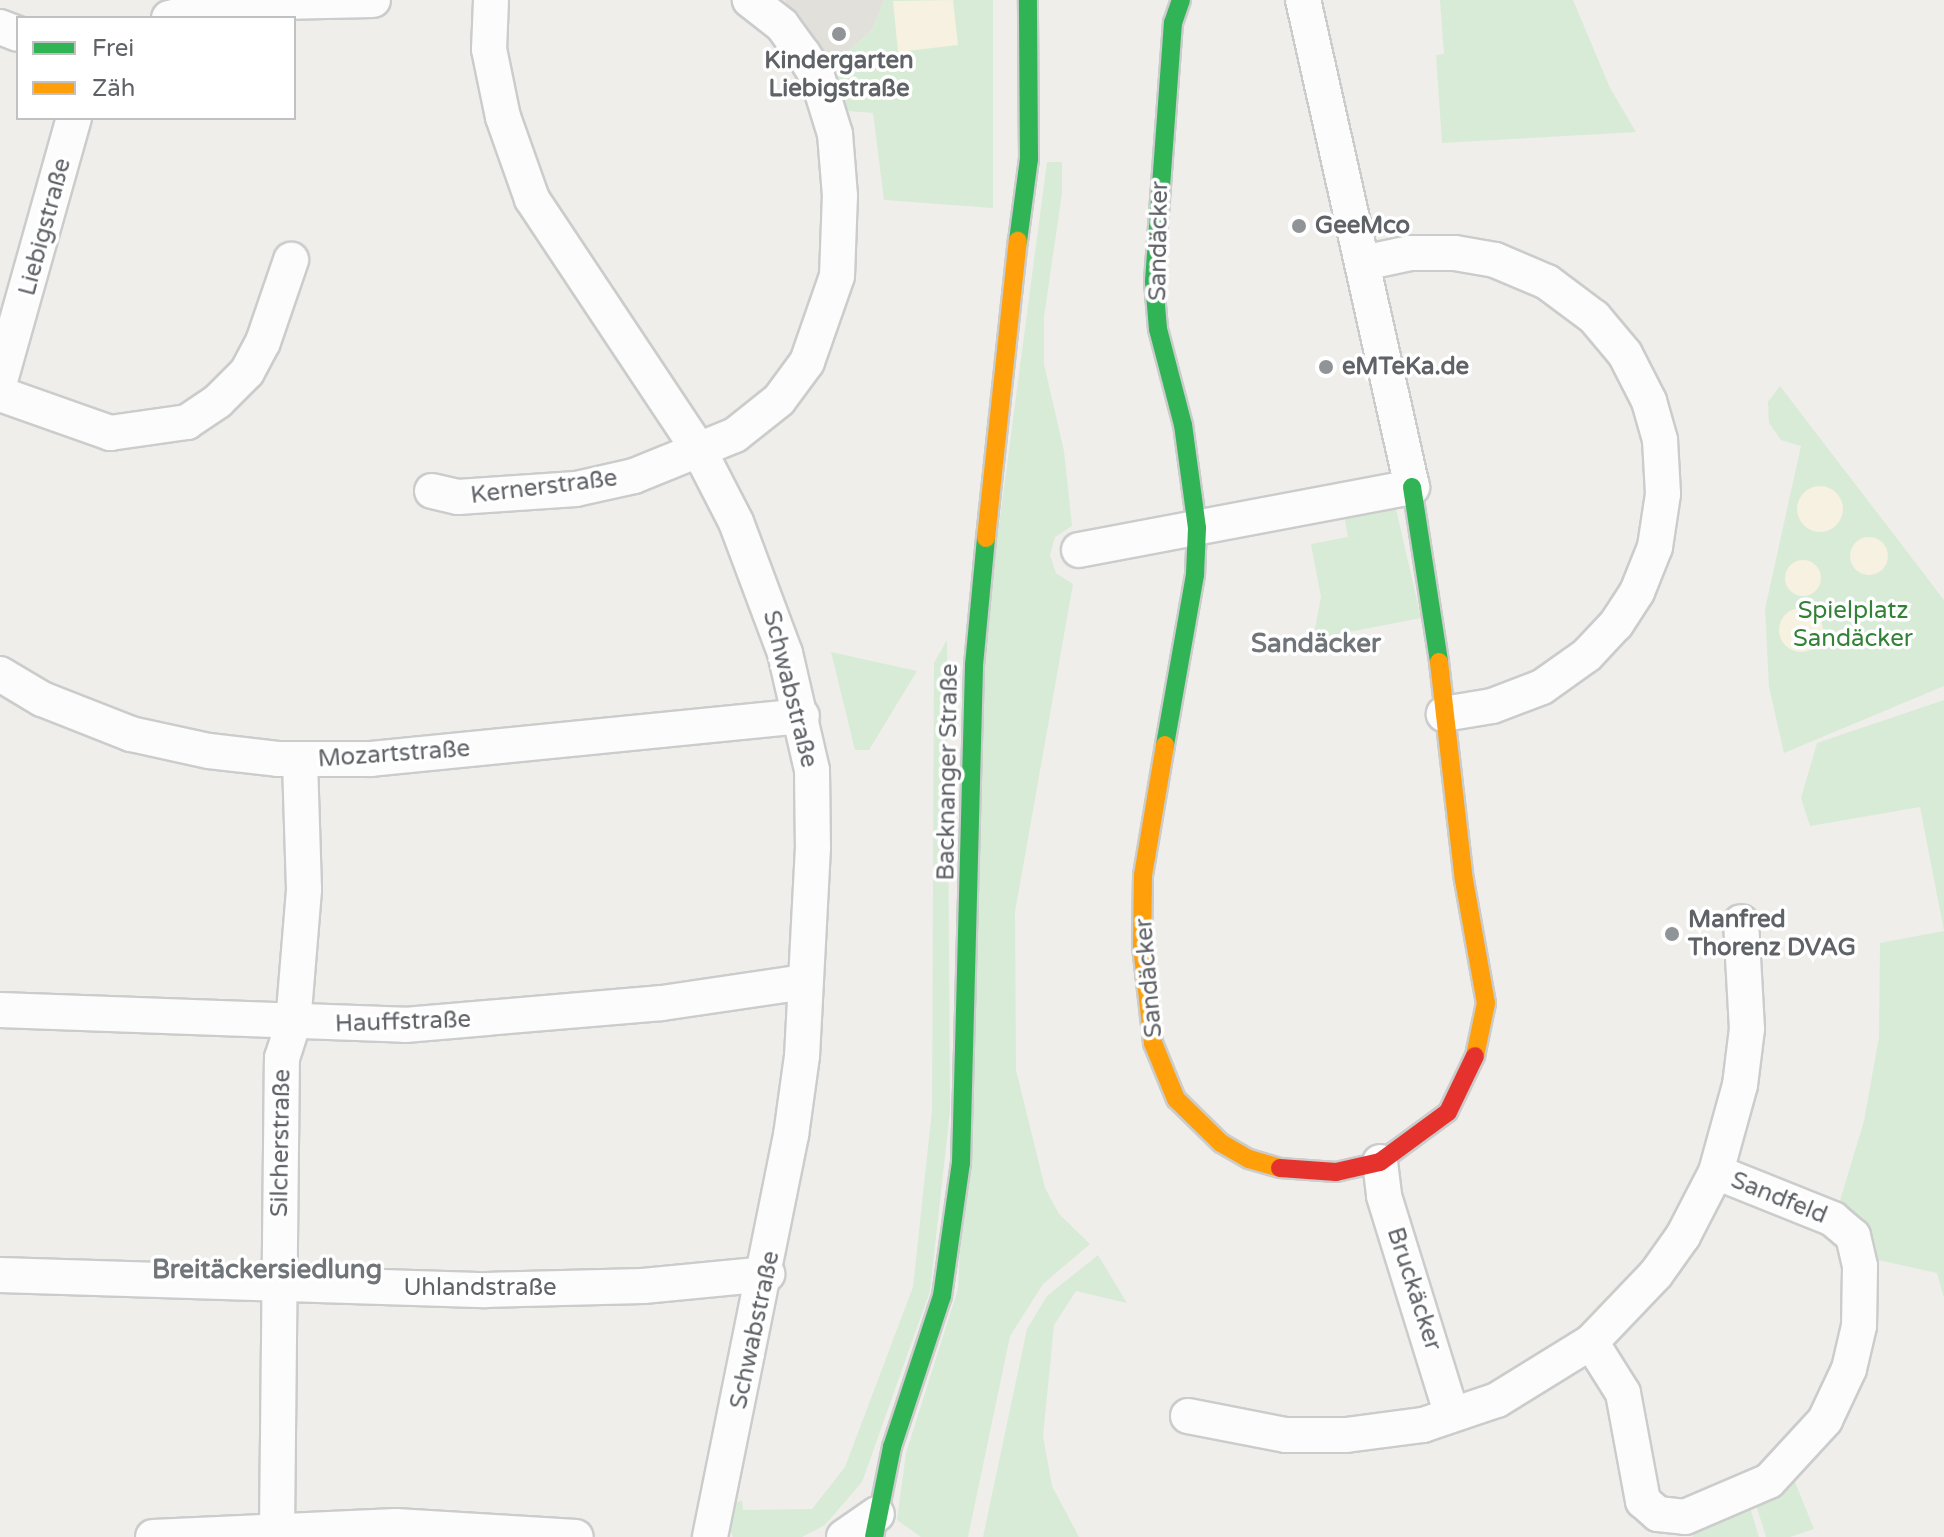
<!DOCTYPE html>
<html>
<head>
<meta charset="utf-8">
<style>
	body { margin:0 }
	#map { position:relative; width:1944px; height:1537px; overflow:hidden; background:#efeeea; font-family:"Varela Round",sans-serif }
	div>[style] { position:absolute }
	.education>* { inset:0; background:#e2e0da }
	.green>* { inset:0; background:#d8ebd6 }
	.sand>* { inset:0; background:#f6f1e1 }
	.round { border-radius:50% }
	.roads { filter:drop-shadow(2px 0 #cbcccc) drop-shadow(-2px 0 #cbcccc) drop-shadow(0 2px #cbcccc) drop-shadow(0 -2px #cbcccc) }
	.street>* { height:34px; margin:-17px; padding:0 17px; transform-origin:17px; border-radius:17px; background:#fdfcfc }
	.fast>* { height:18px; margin:-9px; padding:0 9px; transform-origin:9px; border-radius:9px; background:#30b455 }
	.slow>* { height:18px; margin:-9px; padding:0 9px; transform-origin:9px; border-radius:9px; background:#ff9f0a }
	.jam>* { height:18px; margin:-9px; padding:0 9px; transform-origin:9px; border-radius:9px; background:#e5322d }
	.dots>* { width:22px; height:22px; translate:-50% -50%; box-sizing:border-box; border:4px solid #fff; border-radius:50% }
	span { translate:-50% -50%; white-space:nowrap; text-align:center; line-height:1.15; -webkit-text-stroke:7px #fff; paint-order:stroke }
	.poi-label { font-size:24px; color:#5f6368; font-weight:700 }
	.left { translate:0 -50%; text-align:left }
	.street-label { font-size:24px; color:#5f6368 }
	.park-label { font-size:24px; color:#348238 }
	.neighbourhood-label { font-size:26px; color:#70757a; font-weight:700 }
	.legend { position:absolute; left:16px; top:16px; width:280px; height:104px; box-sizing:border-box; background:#fff; border:2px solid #bfc1c3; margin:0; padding:10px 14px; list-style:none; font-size:24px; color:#5f6368 }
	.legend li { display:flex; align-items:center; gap:16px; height:40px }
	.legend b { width:40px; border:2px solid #bfc1c3 }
</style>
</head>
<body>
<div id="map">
	<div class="education">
		<i style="clip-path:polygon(784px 0,884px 0,872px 30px,831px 66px)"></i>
	</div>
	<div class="green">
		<i style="clip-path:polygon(884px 0,993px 0,993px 208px,884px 200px,873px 113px,848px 111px,831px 66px,872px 30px)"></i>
		<i style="clip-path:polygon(1440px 0,1573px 0,1610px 88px,1636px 132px,1442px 143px,1436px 55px,1444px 54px)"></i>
		<i style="clip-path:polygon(1047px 162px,1062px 162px,1062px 193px,1044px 317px,1044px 364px,1064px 451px,1072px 526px,1055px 537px,1050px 555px,1056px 573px,1073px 584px,1015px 912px,1016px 1070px,1045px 1188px,1059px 1214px,1090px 1244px,1043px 1284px,1010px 1336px,968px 1537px,921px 1537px,897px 1520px,906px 1453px,958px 1289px,986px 624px)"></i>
		<i style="clip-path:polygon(1780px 386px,1944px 600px,1944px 686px,1784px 753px,1769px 687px,1765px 609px,1801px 446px,1781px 440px,1769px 423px,1768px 402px)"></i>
		<i style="clip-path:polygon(1389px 505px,1396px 509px,1421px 618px,1313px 639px,1321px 597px,1311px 544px,1348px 537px,1344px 515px)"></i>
		<i style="clip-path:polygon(947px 640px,950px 1111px,930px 1291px,862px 1482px,825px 1525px,802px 1537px,733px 1537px,727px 1523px,734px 1504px,742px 1500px,743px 1510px,812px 1509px,845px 1467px,913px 1287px,932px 1110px,934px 663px)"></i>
		<i style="clip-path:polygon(831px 652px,917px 671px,869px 750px,855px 750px)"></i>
		<i style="clip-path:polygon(1944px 700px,1944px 1298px,1937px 1273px,1874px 1259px,1839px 1204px,1864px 1121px,1879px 1037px,1880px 943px,1944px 931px,1920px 807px,1810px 826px,1801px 798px,1817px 743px)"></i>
		<i style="clip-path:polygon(1098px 1255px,1127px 1303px,1076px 1291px,1054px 1325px,1043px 1436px,1052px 1486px,1079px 1537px,983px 1537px,1027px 1329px,1047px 1296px)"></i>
		<i style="clip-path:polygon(1793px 1477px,1814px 1529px,1790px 1537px,1766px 1537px,1756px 1505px)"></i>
		<i style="clip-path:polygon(1750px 1507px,1759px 1537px,1693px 1537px,1692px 1527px)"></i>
	</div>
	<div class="sand">
		<i style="clip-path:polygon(953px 0,958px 45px,898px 52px,893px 1px)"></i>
		<i class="round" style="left:1797px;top:486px;width:46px;height:46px"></i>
		<i class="round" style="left:1850px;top:537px;width:38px;height:38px"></i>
		<i class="round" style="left:1785px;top:560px;width:36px;height:36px"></i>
		<i class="round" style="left:1779px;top:608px;width:44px;height:44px"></i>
	</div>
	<div class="roads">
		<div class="street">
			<i style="left:491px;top:0;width:49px;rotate:92.3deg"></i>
			<i style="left:489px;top:49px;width:69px;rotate:78.4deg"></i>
			<i style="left:503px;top:117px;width:87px;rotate:70.5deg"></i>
			<i style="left:532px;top:199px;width:304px;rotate:56.4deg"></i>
			<i style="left:700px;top:452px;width:79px;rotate:62.8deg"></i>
			<i style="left:736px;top:522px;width:140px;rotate:69.5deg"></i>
			<i style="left:785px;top:653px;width:120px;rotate:77deg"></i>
			<i style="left:812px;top:770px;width:77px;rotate:89.3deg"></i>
			<i style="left:813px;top:847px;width:209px;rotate:93deg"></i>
			<i style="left:802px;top:1056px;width:80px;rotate:97.9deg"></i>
			<i style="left:791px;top:1135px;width:410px;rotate:101.4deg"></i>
			<i style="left:169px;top:18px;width:64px;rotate:-13.6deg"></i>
			<i style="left:231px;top:3px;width:142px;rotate:-1.2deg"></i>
			<i style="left:0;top:27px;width:19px;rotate:21deg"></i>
			<i style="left:1363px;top:263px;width:48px;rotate:-12deg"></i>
			<i style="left:1410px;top:253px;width:45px"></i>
			<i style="left:1455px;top:253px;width:41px;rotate:9.9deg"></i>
			<i style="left:1495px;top:260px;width:56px;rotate:22.9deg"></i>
			<i style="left:1547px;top:282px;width:59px;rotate:36.7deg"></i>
			<i style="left:1594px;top:317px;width:48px;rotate:50deg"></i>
			<i style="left:1625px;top:354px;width:53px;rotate:62.9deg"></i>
			<i style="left:1649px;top:401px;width:41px;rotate:74.2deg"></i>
			<i style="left:1660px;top:440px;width:54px;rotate:86.8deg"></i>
			<i style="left:1663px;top:494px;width:54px;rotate:98.6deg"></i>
			<i style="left:1655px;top:547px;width:48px;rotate:111.8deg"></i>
			<i style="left:1637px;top:592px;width:38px;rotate:123deg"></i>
			<i style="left:1616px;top:624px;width:42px;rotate:133.1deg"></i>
			<i style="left:1587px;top:655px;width:55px;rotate:144.6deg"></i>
			<i style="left:1542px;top:687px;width:53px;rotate:159.2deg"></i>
			<i style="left:1492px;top:706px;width:49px;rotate:170.5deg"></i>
			<i style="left:0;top:381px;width:273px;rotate:-74.3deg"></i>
			<i style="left:0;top:394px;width:117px;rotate:19.5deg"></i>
			<i style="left:110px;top:433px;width:78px;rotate:-8.1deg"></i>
			<i style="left:187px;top:422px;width:37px;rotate:-34deg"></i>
			<i style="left:218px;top:401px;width:41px;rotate:-45deg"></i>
			<i style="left:247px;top:372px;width:34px;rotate:-62deg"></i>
			<i style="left:263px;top:342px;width:87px;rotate:-71.1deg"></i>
			<i style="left:432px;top:491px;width:27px;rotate:13deg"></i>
			<i style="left:458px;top:497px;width:118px;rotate:-3.9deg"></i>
			<i style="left:576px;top:489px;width:59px;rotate:-12.6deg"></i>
			<i style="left:634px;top:476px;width:109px;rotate:-22.1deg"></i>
			<i style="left:735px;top:435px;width:56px;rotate:-38.5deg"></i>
			<i style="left:779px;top:400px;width:47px;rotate:-53.6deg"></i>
			<i style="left:807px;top:362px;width:91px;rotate:-70.8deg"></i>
			<i style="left:837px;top:276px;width:80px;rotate:-87.9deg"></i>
			<i style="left:840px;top:196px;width:62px;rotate:-94.6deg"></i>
			<i style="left:835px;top:134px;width:61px;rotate:-107.2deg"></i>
			<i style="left:817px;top:76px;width:26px;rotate:-122deg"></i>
			<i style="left:803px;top:54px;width:36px;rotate:-126deg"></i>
			<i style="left:782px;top:25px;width:41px;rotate:-142deg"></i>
			<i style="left:1079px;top:550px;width:339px;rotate:-10.7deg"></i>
			<i style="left:1412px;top:487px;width:499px;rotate:-102.6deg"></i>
			<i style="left:0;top:674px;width:49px;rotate:30.8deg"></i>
			<i style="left:42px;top:699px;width:96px;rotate:21.5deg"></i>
			<i style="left:131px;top:734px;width:80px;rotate:12.3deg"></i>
			<i style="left:209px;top:751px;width:69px;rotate:6.6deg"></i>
			<i style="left:278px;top:759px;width:93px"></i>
			<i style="left:371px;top:759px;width:433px;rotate:-5.7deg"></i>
			<i style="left:0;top:1010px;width:405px;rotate:2.1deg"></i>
			<i style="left:405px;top:1025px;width:258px;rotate:-4.9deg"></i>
			<i style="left:662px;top:1003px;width:145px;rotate:-8.4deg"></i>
			<i style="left:1380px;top:1162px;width:34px;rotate:83deg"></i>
			<i style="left:1384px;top:1196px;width:229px;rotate:72.8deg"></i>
			<i style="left:0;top:1275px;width:486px;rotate:1.8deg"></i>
			<i style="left:486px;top:1290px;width:157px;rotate:-1.5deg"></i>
			<i style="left:643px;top:1286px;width:125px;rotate:-5.5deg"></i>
			<i style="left:1591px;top:1342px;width:60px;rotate:57.9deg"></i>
			<i style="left:1623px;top:1393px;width:110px;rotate:79.5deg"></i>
			<i style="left:1643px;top:1501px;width:20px;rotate:41deg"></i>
			<i style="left:1658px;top:1514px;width:27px;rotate:6deg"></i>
			<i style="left:1685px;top:1517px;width:91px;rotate:-23.2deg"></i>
			<i style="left:1769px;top:1481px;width:83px;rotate:-47.4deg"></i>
			<i style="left:1825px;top:1420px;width:56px;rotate:-64.8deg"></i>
			<i style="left:1849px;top:1369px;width:44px;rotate:-76.9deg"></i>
			<i style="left:1859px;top:1326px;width:60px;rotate:-89deg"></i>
			<i style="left:1860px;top:1266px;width:31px;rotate:-103deg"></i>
			<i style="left:1853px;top:1236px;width:26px;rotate:-140deg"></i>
			<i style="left:1833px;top:1219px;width:126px;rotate:-158.1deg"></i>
			<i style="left:1188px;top:1416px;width:100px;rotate:11deg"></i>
			<i style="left:1286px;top:1435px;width:60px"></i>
			<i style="left:1346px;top:1435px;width:78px;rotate:-7.4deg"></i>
			<i style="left:1423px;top:1425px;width:78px;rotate:-18.7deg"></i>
			<i style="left:1497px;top:1400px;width:110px;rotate:-31.7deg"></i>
			<i style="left:1591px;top:1342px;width:94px;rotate:-46.3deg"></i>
			<i style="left:1656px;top:1274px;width:47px;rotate:-54.6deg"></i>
			<i style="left:1683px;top:1236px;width:72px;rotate:-62.7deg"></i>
			<i style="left:1716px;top:1172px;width:90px;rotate:-74.6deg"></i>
			<i style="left:1740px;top:1085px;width:56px;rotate:-82.9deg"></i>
			<i style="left:1747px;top:1029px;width:107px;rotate:-93.2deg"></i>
			<i style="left:277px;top:1530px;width:472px;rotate:-89.4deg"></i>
			<i style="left:282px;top:1058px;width:36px;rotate:-72deg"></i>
			<i style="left:293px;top:1024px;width:135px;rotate:-85.3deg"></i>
			<i style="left:304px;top:889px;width:130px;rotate:-91.8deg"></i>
			<i style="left:153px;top:1537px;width:243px;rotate:-2.6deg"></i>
			<i style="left:396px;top:1526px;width:180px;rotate:3.5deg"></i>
			<i style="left:844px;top:1537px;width:40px;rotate:-34.9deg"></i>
		</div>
		<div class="fast">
			<i style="left:1018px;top:241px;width:83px;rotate:-82.4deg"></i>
			<i style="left:1029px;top:159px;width:159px;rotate:-90.4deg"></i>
			<i style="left:1412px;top:487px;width:177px;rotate:81.2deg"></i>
			<i style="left:1165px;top:745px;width:174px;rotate:-80deg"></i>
			<i style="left:1195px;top:574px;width:46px;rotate:-87.5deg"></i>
			<i style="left:1197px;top:528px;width:104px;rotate:-97.7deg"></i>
			<i style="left:1183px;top:425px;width:99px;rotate:-104.6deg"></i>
			<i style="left:1158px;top:329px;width:48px;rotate:-94.8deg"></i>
			<i style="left:1154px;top:281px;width:259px;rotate:-85.8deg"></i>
			<i style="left:1173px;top:23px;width:24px;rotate:-71deg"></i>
			<i style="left:874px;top:1537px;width:92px;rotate:-78.7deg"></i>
			<i style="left:892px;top:1447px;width:159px;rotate:-71.7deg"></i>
			<i style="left:942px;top:1296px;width:134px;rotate:-81.9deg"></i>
			<i style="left:961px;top:1163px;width:498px;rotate:-88.5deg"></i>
			<i style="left:974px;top:665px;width:128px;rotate:-84.6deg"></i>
		</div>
		<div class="slow">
			<i style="left:986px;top:538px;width:299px;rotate:-83.9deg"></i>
			<i style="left:1439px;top:662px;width:219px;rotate:83.5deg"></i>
			<i style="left:1464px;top:880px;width:125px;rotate:79.9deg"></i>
			<i style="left:1486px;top:1003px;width:54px;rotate:101.7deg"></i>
			<i style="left:1165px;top:745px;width:132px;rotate:99.6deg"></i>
			<i style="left:1143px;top:875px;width:71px;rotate:90.8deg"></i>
			<i style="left:1142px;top:946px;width:98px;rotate:83.5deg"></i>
			<i style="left:1153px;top:1043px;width:61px;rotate:67.7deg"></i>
			<i style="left:1176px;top:1099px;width:63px;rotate:44.4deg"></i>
			<i style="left:1221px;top:1143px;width:32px;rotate:30deg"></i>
			<i style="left:1249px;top:1159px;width:32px;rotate:16deg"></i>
		</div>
		<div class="jam">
			<i style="left:1280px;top:1168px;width:56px;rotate:4.1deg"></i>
			<i style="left:1336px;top:1172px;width:45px;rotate:-12.8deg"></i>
			<i style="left:1380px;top:1162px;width:84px;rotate:-36.3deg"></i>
			<i style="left:1448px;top:1112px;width:62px;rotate:-64.3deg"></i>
		</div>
	</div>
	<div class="dots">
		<i style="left:839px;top:34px;background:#919496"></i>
		<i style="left:1299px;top:226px;background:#919496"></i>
		<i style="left:1326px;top:367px;background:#919496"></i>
		<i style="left:1672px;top:934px;background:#919496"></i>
	</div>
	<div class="poi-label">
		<span style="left:839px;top:75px">Kindergarten<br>Liebigstraße</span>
		<span class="left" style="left:1315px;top:226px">GeeMco</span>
		<span class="left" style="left:1342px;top:367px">eMTeKa.de</span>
		<span class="left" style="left:1688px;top:934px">Manfred<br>Thorenz DVAG</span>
	</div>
	<div class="street-label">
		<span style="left:45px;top:227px;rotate:-75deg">Liebigstraße</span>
		<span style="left:1159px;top:241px;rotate:-89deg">Sandäcker</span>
		<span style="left:544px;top:487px;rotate:-7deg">Kernerstraße</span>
		<span style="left:790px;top:689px;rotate:76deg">Schwabstraße</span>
		<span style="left:394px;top:754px;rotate:-4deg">Mozartstraße</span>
		<span style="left:948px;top:772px;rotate:-89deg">Backnanger Straße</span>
		<span style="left:1149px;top:978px;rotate:-95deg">Sandäcker</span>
		<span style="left:403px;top:1022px;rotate:-2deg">Hauffstraße</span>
		<span style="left:281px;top:1143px;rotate:-89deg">Silcherstraße</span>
		<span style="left:1779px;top:1198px;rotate:22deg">Sandfeld</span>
		<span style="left:480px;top:1288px">Uhlandstraße</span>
		<span style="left:1414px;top:1289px;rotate:72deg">Bruckäcker</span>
		<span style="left:755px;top:1330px;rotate:-78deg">Schwabstraße</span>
	</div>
	<div class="park-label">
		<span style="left:1853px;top:625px">Spielplatz<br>Sandäcker</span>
	</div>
	<div class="neighbourhood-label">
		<span style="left:1316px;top:644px">Sandäcker</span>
		<span style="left:267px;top:1270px">Breitäckersiedlung</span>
	</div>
	<ul class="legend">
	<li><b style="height:10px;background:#30b455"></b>Frei</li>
	<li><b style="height:10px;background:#ff9f0a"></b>Zäh</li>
	</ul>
</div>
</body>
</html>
